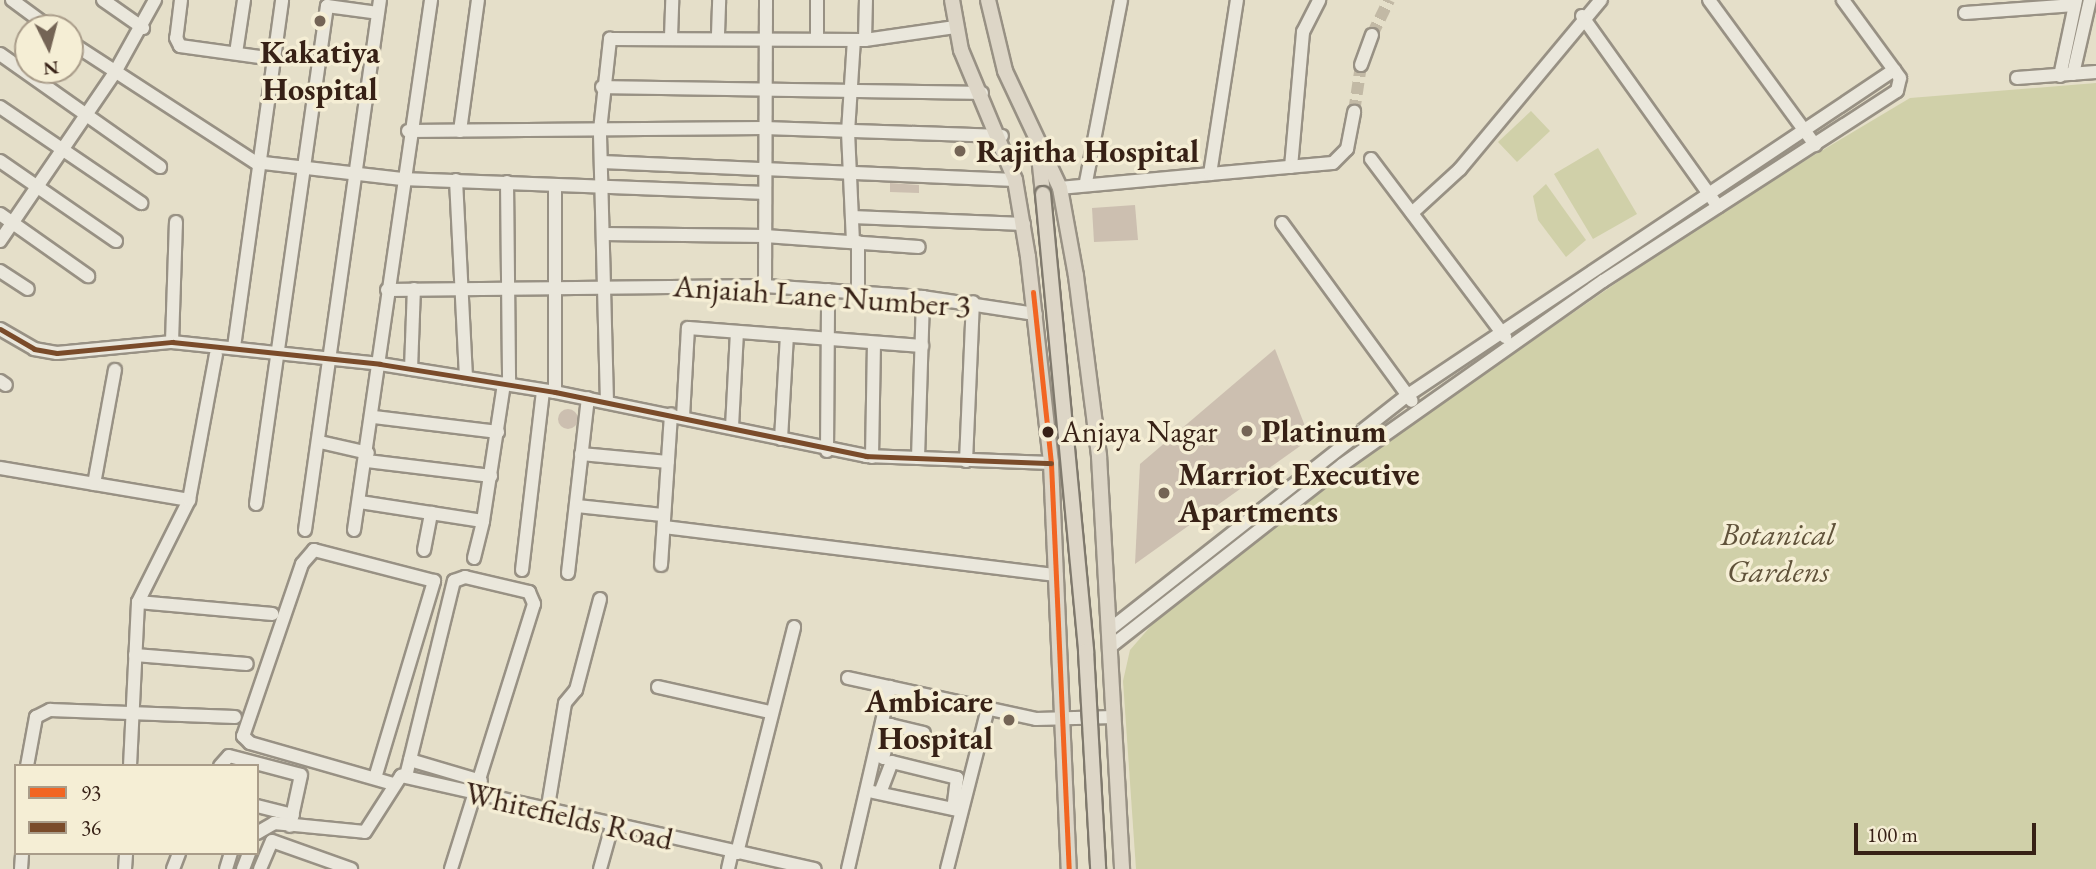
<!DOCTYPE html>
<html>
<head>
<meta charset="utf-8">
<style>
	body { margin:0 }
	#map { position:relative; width:2096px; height:869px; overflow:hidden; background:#e5dfc9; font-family:"EB Garamond",serif }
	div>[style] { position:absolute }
	.green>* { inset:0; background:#d0d0a9 }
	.building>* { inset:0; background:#ccbfb0 }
	.round { border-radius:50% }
	.minor-tunnel>* { height:12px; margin-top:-6px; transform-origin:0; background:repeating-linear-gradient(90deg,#c2b9a5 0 12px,transparent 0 18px) }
	.roads { filter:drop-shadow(2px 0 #989184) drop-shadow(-2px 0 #989184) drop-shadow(0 2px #989184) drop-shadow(0 -2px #989184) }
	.minor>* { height:12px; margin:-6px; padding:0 6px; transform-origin:6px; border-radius:6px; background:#eae7dc }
	.major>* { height:14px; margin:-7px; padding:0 7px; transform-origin:7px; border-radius:7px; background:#ddd6c7 }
	.bridges { filter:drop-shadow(2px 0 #7f796d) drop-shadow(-2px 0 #7f796d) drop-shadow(0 2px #7f796d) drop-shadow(0 -2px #7f796d) }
	.major-bridge>* { height:14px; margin:-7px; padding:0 7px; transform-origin:7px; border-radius:7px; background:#ddd6c7 }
	.bus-1>* { height:5px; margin:-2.5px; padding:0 2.5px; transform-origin:2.5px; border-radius:2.5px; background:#f26522 }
	.bus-2>* { height:5px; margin:-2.5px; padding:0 2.5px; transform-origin:2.5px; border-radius:2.5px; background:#7a4b2a }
	.dots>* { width:19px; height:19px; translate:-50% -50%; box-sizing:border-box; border:4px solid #f5eed5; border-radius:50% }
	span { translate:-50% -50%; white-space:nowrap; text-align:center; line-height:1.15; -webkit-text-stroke:7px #f5eed5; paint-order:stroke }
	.bus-label { font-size:30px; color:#372116 }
	.left { translate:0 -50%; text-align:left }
	.poi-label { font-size:32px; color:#372116; font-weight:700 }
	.right { translate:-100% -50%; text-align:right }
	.street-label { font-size:32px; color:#372116 }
	.park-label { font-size:32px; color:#60523a; font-style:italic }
	.legend { position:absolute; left:14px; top:764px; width:245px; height:91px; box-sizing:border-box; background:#f5eed5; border:2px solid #a99c89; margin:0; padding:9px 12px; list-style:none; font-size:21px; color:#372116 }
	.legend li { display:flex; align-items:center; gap:14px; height:35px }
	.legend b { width:35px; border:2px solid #a99c89 }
	.north { position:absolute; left:14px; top:14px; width:70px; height:70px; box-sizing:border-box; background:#f5eed5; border:2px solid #a99c89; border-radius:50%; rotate:174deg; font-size:19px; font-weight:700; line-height:28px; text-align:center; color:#372116 }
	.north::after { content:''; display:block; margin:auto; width:24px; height:32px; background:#746455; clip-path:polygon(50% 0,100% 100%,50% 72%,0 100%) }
	.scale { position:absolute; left:1854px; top:823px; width:182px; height:32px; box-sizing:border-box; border:4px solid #372116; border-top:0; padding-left:9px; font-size:21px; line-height:24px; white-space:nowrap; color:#372116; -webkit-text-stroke:5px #f5eed5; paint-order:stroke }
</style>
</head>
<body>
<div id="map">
	<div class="green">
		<i style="clip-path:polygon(2096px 83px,2096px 869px,1136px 869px,1123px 681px,1130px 650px,1156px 620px,1341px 473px,1719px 212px,1910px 98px)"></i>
		<i style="clip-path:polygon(1531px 111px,1550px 131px,1517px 162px,1498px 142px)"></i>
		<i style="clip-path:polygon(1598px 148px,1637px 214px,1593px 239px,1554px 174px)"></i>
		<i style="clip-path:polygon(1546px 184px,1586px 240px,1566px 257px,1538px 220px,1533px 196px)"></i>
	</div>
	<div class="building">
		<i style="clip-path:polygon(890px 183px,919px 185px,919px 193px,890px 192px)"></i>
		<i style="clip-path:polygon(1135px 205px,1138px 240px,1094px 242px,1092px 208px)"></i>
		<i style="clip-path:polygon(1275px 349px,1310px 439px,1135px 564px,1140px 464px)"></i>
		<i class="round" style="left:558px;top:409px;width:20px;height:20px"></i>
	</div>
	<div class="minor-tunnel">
		<i style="left:1372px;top:35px;width:39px;rotate:-64deg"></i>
		<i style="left:1354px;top:112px;width:48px;rotate:-81.5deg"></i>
	</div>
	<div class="roads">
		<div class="minor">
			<i style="left:12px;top:0;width:47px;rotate:36.4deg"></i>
			<i style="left:103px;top:0;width:49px;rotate:35deg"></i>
			<i style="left:181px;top:0;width:38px;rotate:97deg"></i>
			<i style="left:176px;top:38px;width:9px;rotate:63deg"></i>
			<i style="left:180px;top:46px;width:95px;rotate:7.9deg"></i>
			<i style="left:1709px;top:0;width:180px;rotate:53.8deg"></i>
			<i style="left:1965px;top:13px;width:110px;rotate:-4.2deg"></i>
			<i style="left:1582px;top:16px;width:234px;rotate:54.5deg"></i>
			<i style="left:718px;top:34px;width:34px;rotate:-88deg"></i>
			<i style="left:817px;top:36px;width:36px;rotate:-90deg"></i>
			<i style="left:671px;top:37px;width:37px;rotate:-88deg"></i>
			<i style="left:865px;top:40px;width:40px;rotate:-88.6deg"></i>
			<i style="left:70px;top:42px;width:221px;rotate:33deg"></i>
			<i style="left:255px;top:162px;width:148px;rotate:6.6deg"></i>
			<i style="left:402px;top:179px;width:363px;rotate:2.2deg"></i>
			<i style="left:236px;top:53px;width:54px;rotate:-81.4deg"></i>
			<i style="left:0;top:54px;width:196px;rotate:35.2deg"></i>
			<i style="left:1361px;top:65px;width:32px;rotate:-70deg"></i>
			<i style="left:2073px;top:74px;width:76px;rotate:-77.1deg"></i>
			<i style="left:2060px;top:76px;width:78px;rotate:-78.1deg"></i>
			<i style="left:2017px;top:78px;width:79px;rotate:-4.3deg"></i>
			<i style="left:602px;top:87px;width:380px;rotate:0.9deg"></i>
			<i style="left:0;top:107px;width:171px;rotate:34.2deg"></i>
			<i style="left:408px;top:131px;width:356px;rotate:-0.5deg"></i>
			<i style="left:764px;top:128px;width:238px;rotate:1.9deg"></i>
			<i style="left:460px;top:131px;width:132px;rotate:-82.2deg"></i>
			<i style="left:1371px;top:159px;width:223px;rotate:53deg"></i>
			<i style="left:0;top:161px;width:141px;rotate:34.6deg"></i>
			<i style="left:602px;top:162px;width:413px;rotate:2.5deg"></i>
			<i style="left:1291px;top:167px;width:136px;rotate:-84.9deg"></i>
			<i style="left:1303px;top:32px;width:36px;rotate:-63deg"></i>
			<i style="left:1210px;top:174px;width:123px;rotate:-5.1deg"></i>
			<i style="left:1333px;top:163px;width:20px;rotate:-45deg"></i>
			<i style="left:1347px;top:149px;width:38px;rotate:-79deg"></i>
			<i style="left:456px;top:180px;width:198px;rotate:87.1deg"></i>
			<i style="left:507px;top:182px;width:202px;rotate:89.4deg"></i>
			<i style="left:1086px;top:182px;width:185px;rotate:-79.1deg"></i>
			<i style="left:1060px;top:188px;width:151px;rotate:-5.3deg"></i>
			<i style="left:1210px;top:174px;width:176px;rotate:-81.2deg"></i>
			<i style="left:1412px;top:213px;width:65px;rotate:-42.5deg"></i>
			<i style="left:1460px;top:169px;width:220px;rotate:-50.2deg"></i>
			<i style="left:0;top:214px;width:108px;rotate:35.2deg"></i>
			<i style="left:852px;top:217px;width:172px;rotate:2.3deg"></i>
			<i style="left:1282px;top:223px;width:220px;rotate:53.9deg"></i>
			<i style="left:603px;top:234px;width:162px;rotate:0.7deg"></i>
			<i style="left:765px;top:236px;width:154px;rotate:4.1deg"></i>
			<i style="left:0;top:241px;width:202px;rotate:-55.7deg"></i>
			<i style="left:114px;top:74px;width:85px;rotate:-61deg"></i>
			<i style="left:853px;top:242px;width:110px;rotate:-92.6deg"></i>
			<i style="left:848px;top:132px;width:92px;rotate:-86.3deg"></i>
			<i style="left:858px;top:242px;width:50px;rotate:90deg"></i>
			<i style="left:0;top:271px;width:33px;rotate:33deg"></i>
			<i style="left:765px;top:286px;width:286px;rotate:-89.8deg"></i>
			<i style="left:387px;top:290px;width:378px;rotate:-0.6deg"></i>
			<i style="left:765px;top:286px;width:158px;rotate:4deg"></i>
			<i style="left:923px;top:297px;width:114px;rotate:8.6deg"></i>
			<i style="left:0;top:329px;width:39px;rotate:30deg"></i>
			<i style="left:34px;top:349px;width:23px;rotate:10deg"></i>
			<i style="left:57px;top:353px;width:116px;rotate:-5.5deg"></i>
			<i style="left:172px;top:342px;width:209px;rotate:6deg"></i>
			<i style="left:380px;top:364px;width:177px;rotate:9.1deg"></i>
			<i style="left:555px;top:392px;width:318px;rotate:11.6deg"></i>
			<i style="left:866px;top:456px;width:185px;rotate:2.2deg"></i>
			<i style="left:172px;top:342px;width:120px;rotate:-88.1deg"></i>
			<i style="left:234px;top:347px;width:350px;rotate:-82.1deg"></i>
			<i style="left:411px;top:369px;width:80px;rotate:-87.9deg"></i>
			<i style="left:0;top:381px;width:7px;rotate:34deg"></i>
			<i style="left:555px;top:392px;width:207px;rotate:-90deg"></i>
			<i style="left:607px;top:402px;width:272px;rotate:-91.5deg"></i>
			<i style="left:600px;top:130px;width:92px;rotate:-83.7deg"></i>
			<i style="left:610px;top:39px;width:255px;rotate:0.2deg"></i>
			<i style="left:865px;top:40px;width:91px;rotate:-8.2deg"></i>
			<i style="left:374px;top:417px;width:125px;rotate:6.9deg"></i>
			<i style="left:683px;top:417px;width:89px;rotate:-86.8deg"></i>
			<i style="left:688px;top:328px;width:235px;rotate:4.4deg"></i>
			<i style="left:732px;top:427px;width:95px;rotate:-87deg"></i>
			<i style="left:781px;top:439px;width:103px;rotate:-86.7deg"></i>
			<i style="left:320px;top:442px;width:49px;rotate:12.9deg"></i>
			<i style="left:827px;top:451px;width:161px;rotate:-89.6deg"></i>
			<i style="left:581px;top:454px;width:87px;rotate:5.3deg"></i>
			<i style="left:872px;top:457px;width:114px;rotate:-89deg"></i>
			<i style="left:918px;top:458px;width:161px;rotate:-88.2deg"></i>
			<i style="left:367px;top:461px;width:125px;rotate:6.9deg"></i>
			<i style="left:966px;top:461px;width:159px;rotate:-87.5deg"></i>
			<i style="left:0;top:468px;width:192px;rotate:9.6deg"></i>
			<i style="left:94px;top:484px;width:116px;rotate:-79.6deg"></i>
			<i style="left:360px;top:502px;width:124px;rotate:8.8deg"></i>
			<i style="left:483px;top:521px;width:139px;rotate:-81.3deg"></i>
			<i style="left:256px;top:504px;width:503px;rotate:-81.89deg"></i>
			<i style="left:327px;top:6px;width:51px;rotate:7.8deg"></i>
			<i style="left:577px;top:506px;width:86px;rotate:6deg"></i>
			<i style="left:664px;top:527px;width:395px;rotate:7deg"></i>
			<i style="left:305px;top:530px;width:535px;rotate:-81.95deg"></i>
			<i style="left:354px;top:530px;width:536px;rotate:-81.73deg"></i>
			<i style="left:424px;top:550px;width:38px;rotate:-79deg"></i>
			<i style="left:474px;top:558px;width:38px;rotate:-76deg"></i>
			<i style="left:661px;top:565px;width:151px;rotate:-86.2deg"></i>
			<i style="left:522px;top:570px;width:180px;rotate:-83.3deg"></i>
			<i style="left:568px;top:573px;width:176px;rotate:-83.5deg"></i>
			<i style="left:138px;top:602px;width:135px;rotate:5.1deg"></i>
			<i style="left:1109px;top:630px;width:380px;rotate:-38.2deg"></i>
			<i style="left:1408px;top:395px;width:585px;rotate:-33.77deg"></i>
			<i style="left:1110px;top:647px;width:295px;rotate:-38.1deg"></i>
			<i style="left:1342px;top:465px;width:319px;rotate:-35.2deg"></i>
			<i style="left:1603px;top:281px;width:350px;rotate:-32.9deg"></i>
			<i style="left:1897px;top:91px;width:13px;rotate:-77deg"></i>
			<i style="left:1900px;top:78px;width:97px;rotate:-126.2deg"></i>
			<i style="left:135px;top:655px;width:112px;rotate:4.6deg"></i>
			<i style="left:848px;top:678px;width:192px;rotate:12.3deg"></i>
			<i style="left:1036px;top:719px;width:78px;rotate:-1.5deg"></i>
			<i style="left:658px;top:687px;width:115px;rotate:12.6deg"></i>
			<i style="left:882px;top:723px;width:43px;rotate:13.4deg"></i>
			<i style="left:883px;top:758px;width:34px;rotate:-76deg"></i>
			<i style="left:410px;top:760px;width:74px;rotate:16.5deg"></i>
			<i style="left:27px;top:766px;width:50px;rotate:-79.6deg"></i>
			<i style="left:36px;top:717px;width:16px;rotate:-27deg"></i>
			<i style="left:50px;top:710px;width:185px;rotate:2.2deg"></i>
			<i style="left:130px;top:766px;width:164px;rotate:-87.2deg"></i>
			<i style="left:138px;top:602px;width:114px;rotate:-63.4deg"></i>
			<i style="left:189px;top:500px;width:148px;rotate:-79.5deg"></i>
			<i style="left:220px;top:766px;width:13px;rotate:-48deg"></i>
			<i style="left:229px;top:756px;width:74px;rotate:14.8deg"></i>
			<i style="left:301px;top:775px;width:52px;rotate:102.2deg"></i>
			<i style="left:406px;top:776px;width:201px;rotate:-76.2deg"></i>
			<i style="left:454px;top:581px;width:12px;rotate:-20deg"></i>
			<i style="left:465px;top:577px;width:66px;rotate:13.2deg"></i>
			<i style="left:529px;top:592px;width:13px;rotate:67deg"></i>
			<i style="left:534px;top:604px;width:278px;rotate:107.4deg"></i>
			<i style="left:375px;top:778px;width:206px;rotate:-73.3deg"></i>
			<i style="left:434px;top:581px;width:124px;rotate:-165.5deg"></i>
			<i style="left:314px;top:550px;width:18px;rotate:131deg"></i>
			<i style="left:302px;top:564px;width:182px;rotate:108.9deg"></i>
			<i style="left:243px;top:736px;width:10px;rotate:45deg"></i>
			<i style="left:250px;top:743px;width:149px;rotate:16deg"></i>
			<i style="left:873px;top:792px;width:87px;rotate:12deg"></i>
			<i style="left:880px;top:793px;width:33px;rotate:-69deg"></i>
			<i style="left:892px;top:762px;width:67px;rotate:13.8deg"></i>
			<i style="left:957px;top:778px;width:31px;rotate:97deg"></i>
			<i style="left:257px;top:806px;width:37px;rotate:14deg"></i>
			<i style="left:547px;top:812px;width:110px;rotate:-80.6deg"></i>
			<i style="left:565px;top:703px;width:17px;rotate:-50deg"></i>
			<i style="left:576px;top:690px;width:94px;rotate:-75.2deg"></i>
			<i style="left:257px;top:833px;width:20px;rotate:-30deg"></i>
			<i style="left:274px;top:823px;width:91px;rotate:5.6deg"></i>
			<i style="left:365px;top:832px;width:67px;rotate:-57.3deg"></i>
			<i style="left:401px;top:776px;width:424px;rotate:12.7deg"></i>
			<i style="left:737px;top:853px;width:233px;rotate:-75.8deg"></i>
			<i style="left:21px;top:869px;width:16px;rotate:-86deg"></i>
			<i style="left:125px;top:869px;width:16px;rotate:-86deg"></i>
			<i style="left:173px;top:869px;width:17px;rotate:-69deg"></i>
			<i style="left:226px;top:869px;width:17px;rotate:-73deg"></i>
			<i style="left:243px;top:869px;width:17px;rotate:-69deg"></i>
			<i style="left:260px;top:869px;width:30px;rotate:-67deg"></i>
			<i style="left:272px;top:841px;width:84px;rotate:19.5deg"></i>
			<i style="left:600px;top:869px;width:45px;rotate:-74.4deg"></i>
			<i style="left:728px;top:869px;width:17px;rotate:-77deg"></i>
			<i style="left:848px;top:869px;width:187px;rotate:-77deg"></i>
			<i style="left:947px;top:869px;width:166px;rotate:-75.7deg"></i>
		</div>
		<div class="major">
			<i style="left:952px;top:0;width:51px;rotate:79.8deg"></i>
			<i style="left:961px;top:50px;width:141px;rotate:67.4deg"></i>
			<i style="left:1015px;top:180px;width:78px;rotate:80.4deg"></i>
			<i style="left:1028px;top:257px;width:207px;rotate:83.6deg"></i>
			<i style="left:1051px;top:463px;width:406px;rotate:87.5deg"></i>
			<i style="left:988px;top:0;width:73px;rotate:76.5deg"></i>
			<i style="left:1005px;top:71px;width:129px;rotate:64.8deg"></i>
			<i style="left:1060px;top:188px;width:89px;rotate:79.7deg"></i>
			<i style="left:1076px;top:276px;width:181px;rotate:82.7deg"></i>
			<i style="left:1099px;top:456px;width:414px;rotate:86.8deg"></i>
			<i style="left:1039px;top:156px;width:38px;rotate:84deg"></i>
		</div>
	</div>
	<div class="bridges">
		<div class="major-bridge">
			<i style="left:1043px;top:194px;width:459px;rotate:84.6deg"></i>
			<i style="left:1086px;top:651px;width:218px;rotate:86.8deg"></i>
		</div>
	</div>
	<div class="bus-1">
		<i style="left:1033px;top:292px;width:172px;rotate:84deg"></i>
		<i style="left:1051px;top:463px;width:406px;rotate:87.5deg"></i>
	</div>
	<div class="bus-2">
		<i style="left:0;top:329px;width:39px;rotate:30deg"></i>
		<i style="left:34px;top:349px;width:23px;rotate:10deg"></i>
		<i style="left:57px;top:353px;width:116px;rotate:-5.5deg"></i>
		<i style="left:172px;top:342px;width:209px;rotate:6deg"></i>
		<i style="left:380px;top:364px;width:177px;rotate:9.1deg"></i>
		<i style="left:555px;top:392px;width:318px;rotate:11.6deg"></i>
		<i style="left:866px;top:456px;width:185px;rotate:2.2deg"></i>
	</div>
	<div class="dots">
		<i style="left:320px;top:21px;background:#746455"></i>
		<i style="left:960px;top:151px;background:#746455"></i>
		<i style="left:1247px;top:431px;background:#746455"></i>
		<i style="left:1048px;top:432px;background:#372116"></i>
		<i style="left:1164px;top:493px;background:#746455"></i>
		<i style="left:1009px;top:720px;background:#746455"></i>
	</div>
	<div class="bus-label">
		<span class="left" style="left:1061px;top:432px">Anjaya Nagar</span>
	</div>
	<div class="poi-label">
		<span style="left:320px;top:71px">Kakatiya<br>Hospital</span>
		<span class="left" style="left:976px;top:151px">Rajitha Hospital</span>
		<span class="left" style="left:1261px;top:431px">Platinum</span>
		<span class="left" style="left:1178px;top:493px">Marriot Executive<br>Apartments</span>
		<span class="right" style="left:993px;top:720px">Ambicare<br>Hospital</span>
	</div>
	<div class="street-label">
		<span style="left:822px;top:296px;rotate:4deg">Anjaiah Lane Number 3</span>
		<span style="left:569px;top:816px;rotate:13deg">Whitefields Road</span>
	</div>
	<div class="park-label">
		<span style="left:1778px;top:553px">Botanical<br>Gardens</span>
	</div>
	<ul class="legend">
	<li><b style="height:9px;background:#f26522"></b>93</li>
	<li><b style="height:9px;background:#7a4b2a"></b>36</li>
	</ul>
	<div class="north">N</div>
	<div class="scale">100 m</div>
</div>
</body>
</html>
